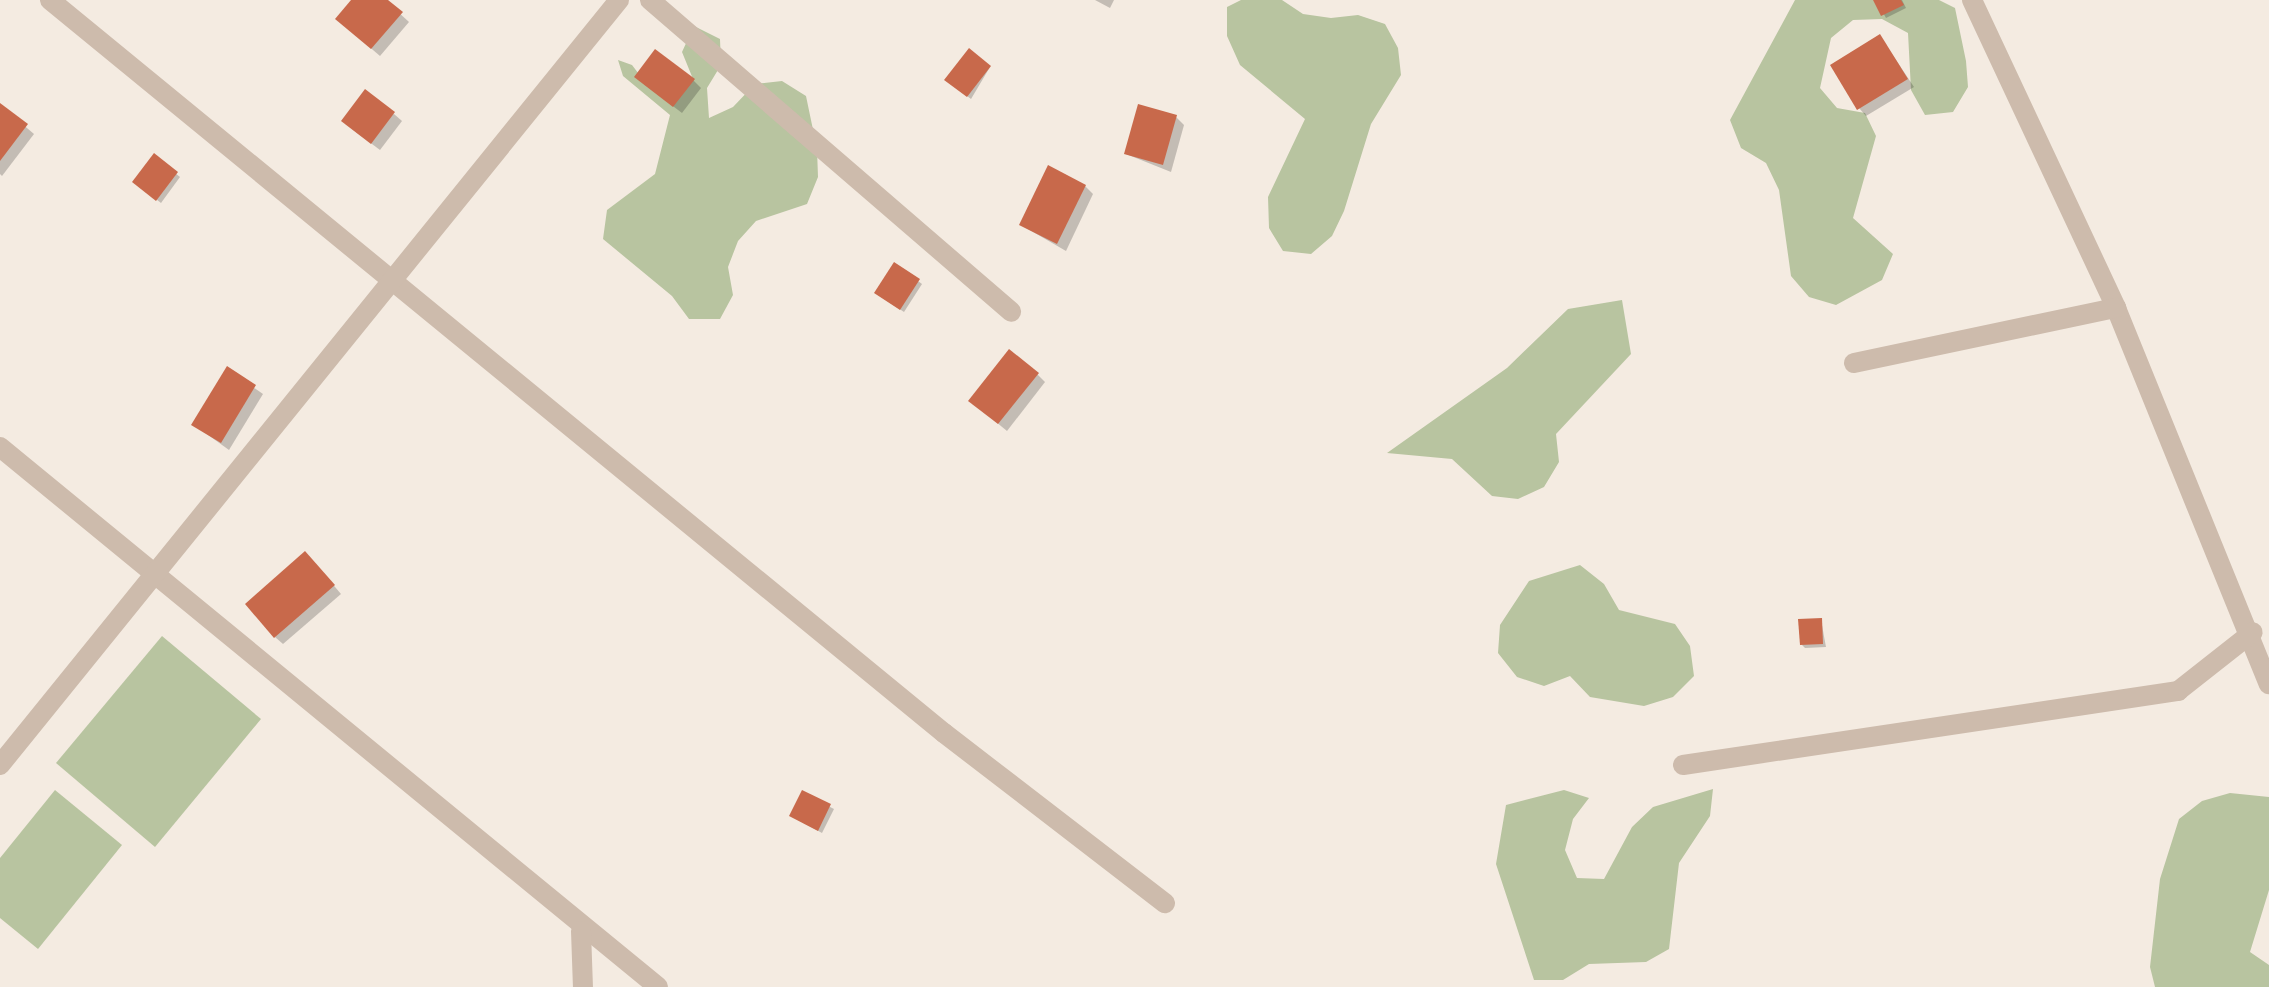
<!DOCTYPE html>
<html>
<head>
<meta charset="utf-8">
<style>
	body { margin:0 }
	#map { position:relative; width:2269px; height:987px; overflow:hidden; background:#f4ebe1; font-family:"Alegreya Sans",sans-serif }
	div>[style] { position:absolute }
	.green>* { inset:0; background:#b8c4a0 }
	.shadow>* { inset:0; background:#0003 }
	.building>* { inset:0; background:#c8694b }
	.minor>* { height:20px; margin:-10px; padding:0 10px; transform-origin:10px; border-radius:10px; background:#cdbbac }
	span { translate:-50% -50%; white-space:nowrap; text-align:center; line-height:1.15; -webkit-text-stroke:6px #fbf5ee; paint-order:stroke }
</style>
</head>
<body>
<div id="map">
	<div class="green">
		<i style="clip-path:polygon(1241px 0,1282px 0,1303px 14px,1331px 18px,1358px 15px,1385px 24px,1398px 48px,1401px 75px,1371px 124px,1344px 211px,1332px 236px,1311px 254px,1283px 251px,1269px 228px,1268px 197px,1305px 119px,1240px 65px,1227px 36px,1227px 7px)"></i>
		<i style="clip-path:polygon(1795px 0,1939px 0,1955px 8px,1966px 61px,1968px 87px,1953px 112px,1925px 115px,1911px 90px,1908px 33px,1882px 19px,1853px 20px,1831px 38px,1820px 88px,1837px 108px,1865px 113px,1876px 136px,1853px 218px,1893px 254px,1882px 280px,1836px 305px,1809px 297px,1791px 276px,1779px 190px,1766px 163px,1741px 148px,1730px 120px)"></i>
		<i style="clip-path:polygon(694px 26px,720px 39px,721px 65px,707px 88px,709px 118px,733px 107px,755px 84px,782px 81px,806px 96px,817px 149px,818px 177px,807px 204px,756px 221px,738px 241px,728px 267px,733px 295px,720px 319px,689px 319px,672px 296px,603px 239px,607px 210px,655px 174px,670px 115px,623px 76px,618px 60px,632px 65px,648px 86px,693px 79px,682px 52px)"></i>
		<i style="clip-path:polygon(1622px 300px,1631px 354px,1556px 434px,1559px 462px,1544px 487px,1518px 499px,1492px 496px,1452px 459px,1387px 453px,1507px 368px,1568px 309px)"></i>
		<i style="clip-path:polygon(1580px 565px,1604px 584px,1619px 610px,1675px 624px,1690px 646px,1694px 676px,1673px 697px,1644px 706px,1590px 697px,1570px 676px,1544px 686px,1517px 677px,1498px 653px,1500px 625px,1529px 581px)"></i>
		<i style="clip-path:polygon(162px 636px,261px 719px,155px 847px,56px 763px)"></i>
		<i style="clip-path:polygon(1713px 789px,1710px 816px,1679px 863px,1669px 949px,1646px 962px,1589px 964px,1563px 980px,1534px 980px,1496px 864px,1506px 805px,1564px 790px,1589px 798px,1573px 819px,1565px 850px,1577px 878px,1604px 879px,1632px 827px,1653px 807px)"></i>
		<i style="clip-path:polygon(55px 790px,122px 845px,38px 949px,0 918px,0 858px)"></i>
		<i style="clip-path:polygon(2230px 793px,2269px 797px,2269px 890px,2250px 952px,2269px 965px,2269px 987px,2155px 987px,2150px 967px,2160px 879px,2179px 819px,2202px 801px)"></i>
	</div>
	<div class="shadow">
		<i style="clip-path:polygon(353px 0,385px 0,409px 22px,380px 56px,345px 26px)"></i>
		<i style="clip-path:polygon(1095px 0,1114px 0,1110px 8px)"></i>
		<i style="clip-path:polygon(1876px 0,1902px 0,1906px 8px,1886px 18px)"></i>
		<i style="clip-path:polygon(1880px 36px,1914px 87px,1866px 116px,1859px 108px)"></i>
		<i style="clip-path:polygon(990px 67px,971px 99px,950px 83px)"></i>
		<i style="clip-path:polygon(693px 80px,701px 88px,682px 113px,644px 84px)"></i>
		<i style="clip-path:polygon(0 105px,34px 134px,2px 176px,0 174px)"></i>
		<i style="clip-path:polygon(394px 114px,402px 121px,380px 150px,352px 129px)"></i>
		<i style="clip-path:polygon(1176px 117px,1184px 125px,1171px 172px,1126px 154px)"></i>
		<i style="clip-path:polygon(154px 156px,180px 177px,161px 203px,138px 185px)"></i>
		<i style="clip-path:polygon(1085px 186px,1093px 194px,1066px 251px,1021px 225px)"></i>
		<i style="clip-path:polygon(895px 264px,922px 284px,904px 312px,880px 296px)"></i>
		<i style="clip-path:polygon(227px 369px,263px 394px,229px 450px,193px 424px)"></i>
		<i style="clip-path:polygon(1037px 374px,1045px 382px,1007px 431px,979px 408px)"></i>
		<i style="clip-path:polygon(313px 561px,341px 594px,283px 644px,275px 637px)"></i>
		<i style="clip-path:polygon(1821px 620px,1826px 647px,1805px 648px,1802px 645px)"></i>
		<i style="clip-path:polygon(803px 793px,834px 809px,822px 833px,791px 816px)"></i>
	</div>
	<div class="building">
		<i style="clip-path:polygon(351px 0,388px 0,403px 12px,371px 49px,335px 19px)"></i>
		<i style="clip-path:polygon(1873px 0,1901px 0,1904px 5px,1881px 16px)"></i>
		<i style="clip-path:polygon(1880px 34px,1908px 79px,1857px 110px,1830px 65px)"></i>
		<i style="clip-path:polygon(969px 48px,991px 66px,967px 97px,944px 80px)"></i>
		<i style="clip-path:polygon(655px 49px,695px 79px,673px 107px,634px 77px)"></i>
		<i style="clip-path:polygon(365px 89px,395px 112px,371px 144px,341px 121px)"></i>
		<i style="clip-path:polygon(0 103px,28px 124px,0 161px)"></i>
		<i style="clip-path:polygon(1138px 104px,1177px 115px,1163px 165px,1124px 154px)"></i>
		<i style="clip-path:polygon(154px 153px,178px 172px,156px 201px,132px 182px)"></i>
		<i style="clip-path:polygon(1048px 165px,1086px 185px,1057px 244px,1019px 225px)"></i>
		<i style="clip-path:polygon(894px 262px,920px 279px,900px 310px,874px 293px)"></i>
		<i style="clip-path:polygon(1009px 349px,1039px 373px,998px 424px,968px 401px)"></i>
		<i style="clip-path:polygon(227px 366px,256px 385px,221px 443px,191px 425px)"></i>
		<i style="clip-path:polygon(305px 551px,335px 585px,274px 638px,245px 604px)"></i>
		<i style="clip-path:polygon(1822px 618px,1823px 644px,1800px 645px,1798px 619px)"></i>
		<i style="clip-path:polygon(802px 790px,831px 804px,818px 831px,789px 816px)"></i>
	</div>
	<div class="minor">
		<i style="left:50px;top:0;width:1156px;rotate:39.35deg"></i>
		<i style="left:944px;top:733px;width:279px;rotate:37.6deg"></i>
		<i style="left:650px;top:0;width:477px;rotate:40.8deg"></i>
		<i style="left:1972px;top:0;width:340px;rotate:64.9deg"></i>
		<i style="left:2116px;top:308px;width:406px;rotate:67.9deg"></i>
		<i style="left:1854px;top:363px;width:268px;rotate:-11.9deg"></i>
		<i style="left:0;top:447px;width:851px;rotate:39.37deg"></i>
		<i style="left:0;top:765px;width:984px;rotate:-51.02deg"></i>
		<i style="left:1683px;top:765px;width:501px;rotate:-8.5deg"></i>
		<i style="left:2178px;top:691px;width:95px;rotate:-38.2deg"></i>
		<i style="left:581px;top:931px;width:56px;rotate:88deg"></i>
	</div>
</div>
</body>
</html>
